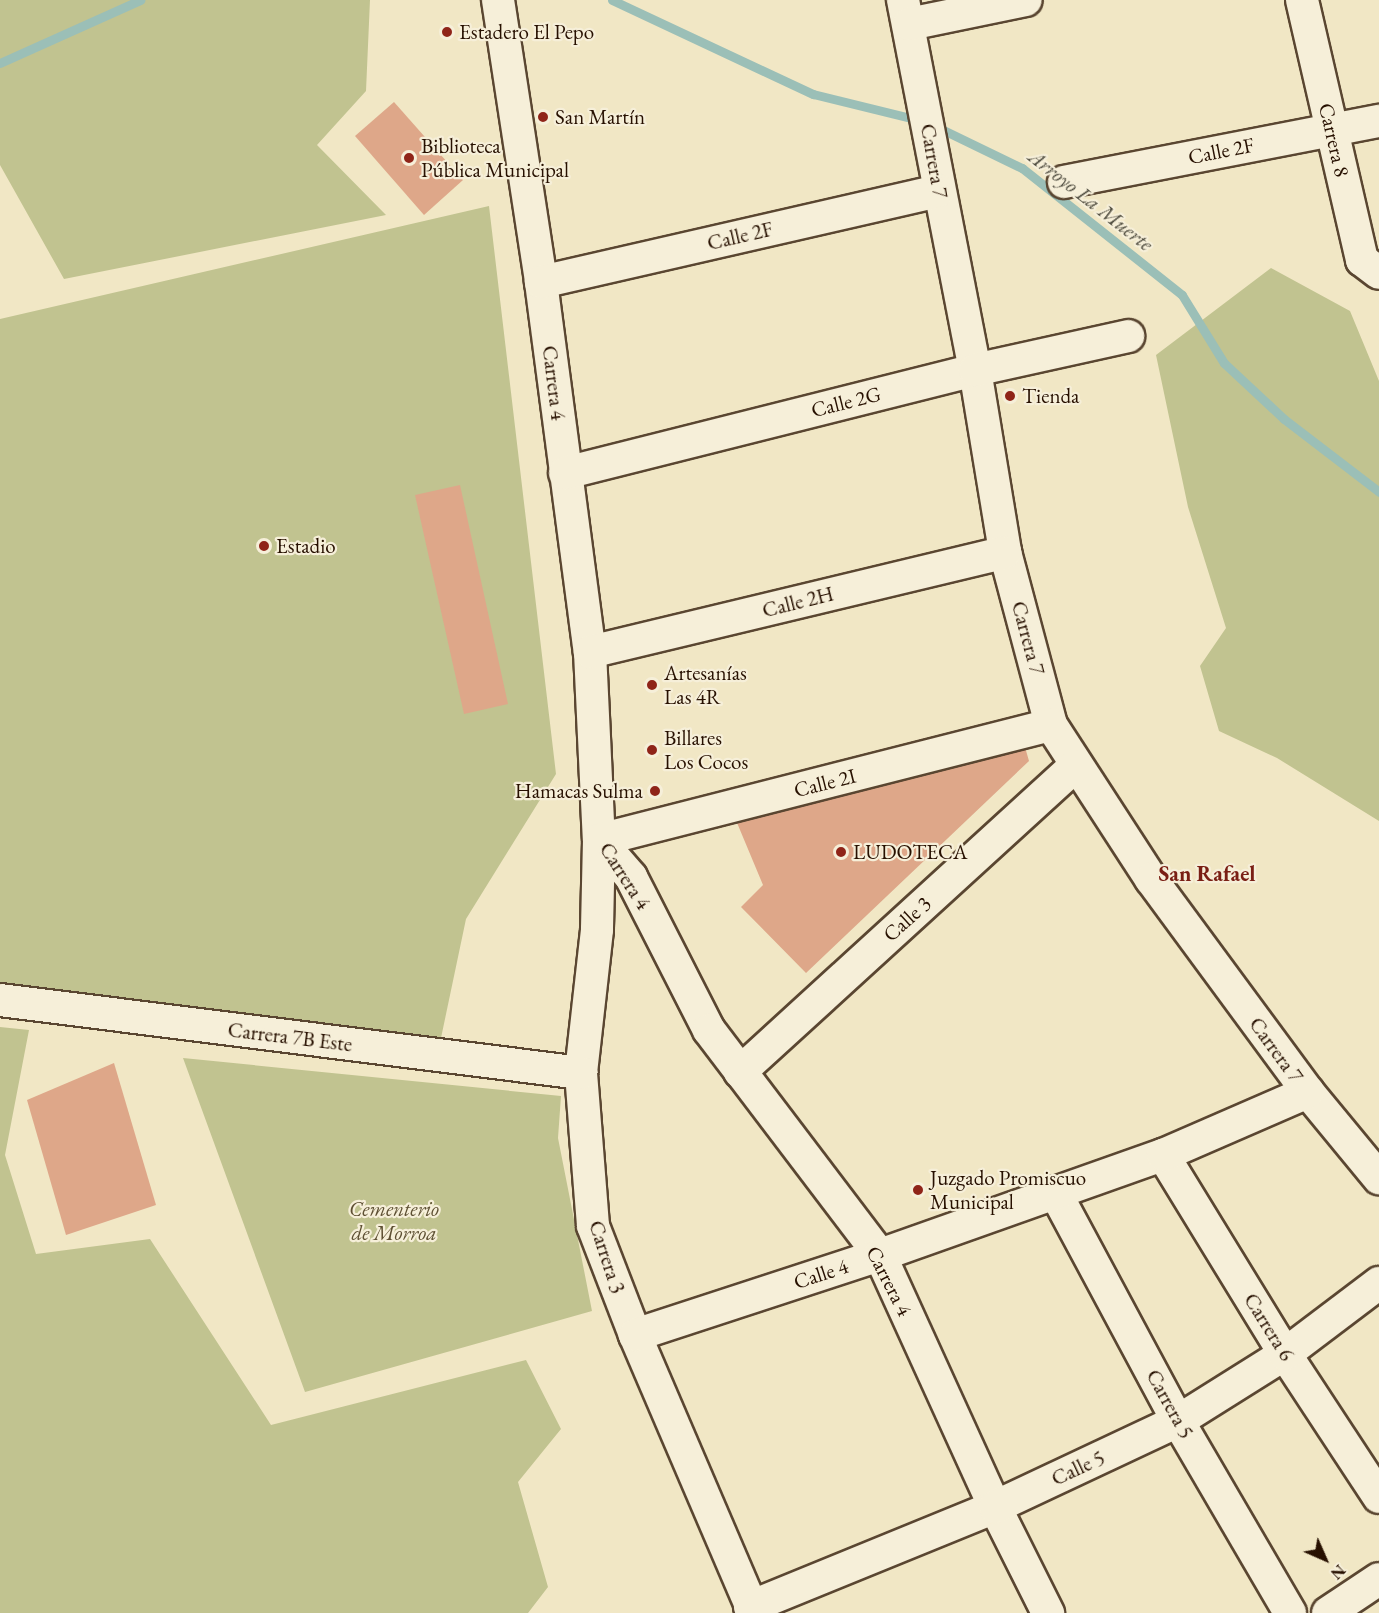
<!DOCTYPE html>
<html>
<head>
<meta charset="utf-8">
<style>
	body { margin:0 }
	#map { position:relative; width:1379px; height:1613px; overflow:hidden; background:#f1e7c5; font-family:"EB Garamond",serif }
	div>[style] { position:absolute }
	.green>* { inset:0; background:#c1c390 }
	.stream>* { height:9px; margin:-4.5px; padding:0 4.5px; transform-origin:4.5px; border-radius:4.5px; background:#9bbfb7 }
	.building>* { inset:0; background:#dea789 }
	.roads { filter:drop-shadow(2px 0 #5a4631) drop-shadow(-2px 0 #5a4631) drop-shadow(0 2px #5a4631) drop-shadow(0 -2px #5a4631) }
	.minor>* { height:32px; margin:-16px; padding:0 16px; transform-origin:16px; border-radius:16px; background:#f6efd9 }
	.dots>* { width:16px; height:16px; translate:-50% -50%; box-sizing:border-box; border:3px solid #f6efd9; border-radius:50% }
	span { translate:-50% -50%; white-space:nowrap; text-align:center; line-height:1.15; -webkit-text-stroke:4.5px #f6efd9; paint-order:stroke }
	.poi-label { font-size:21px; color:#271000 }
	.left { translate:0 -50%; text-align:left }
	.right { translate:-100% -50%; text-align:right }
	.street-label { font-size:21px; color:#271000 }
	.park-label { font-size:21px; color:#5d4f32; font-style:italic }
	.water-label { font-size:22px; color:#504d40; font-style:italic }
	.neighbourhood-label { font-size:22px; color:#7a1f14; font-weight:700 }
	.north { position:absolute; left:1295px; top:1529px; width:60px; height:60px; -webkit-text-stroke:4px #f6efd9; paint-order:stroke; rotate:135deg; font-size:16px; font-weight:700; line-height:24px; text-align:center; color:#271000 }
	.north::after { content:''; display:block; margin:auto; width:21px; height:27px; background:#271000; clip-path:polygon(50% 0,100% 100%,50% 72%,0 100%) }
</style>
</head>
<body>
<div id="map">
	<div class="green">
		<i style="clip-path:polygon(0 0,370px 0,366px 91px,317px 145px,386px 215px,64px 279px,0 165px)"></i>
		<i style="clip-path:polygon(489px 206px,556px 774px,466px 919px,441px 1038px,0 984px,0 319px)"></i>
		<i style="clip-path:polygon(1271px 268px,1350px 311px,1379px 381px,1379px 821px,1277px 758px,1219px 731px,1200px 666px,1226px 628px,1188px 507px,1156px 355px)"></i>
		<i style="clip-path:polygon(0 1027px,29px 1030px,5px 1155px,36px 1254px,150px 1239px,271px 1425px,526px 1360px,561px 1429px,518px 1482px,548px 1587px,528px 1613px,0 1613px)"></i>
		<i style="clip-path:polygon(183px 1058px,561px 1096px,558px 1138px,592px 1311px,305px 1392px)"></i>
	</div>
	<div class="stream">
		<i style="left:612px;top:0;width:222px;rotate:25.1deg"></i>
		<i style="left:813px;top:94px;width:109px;rotate:13.8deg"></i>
		<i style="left:0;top:63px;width:154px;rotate:-24.2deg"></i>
		<i style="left:935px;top:126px;width:97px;rotate:25.8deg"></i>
		<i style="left:1022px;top:168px;width:204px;rotate:38.4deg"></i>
		<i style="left:1182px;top:295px;width:80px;rotate:58.3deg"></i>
		<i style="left:1224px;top:363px;width:82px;rotate:43deg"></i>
		<i style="left:1284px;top:419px;width:120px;rotate:37.5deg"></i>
	</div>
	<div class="building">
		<i style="clip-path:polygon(394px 102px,463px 180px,424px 215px,355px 136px)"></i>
		<i style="clip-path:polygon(460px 485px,508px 704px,464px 714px,415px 495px)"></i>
		<i style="clip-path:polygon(1025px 747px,1029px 761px,806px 973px,741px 907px,763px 885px,735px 818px)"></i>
		<i style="clip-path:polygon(114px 1063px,156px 1205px,66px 1235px,27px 1100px)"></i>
	</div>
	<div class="roads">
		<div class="minor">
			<i style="left:498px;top:0;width:285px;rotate:81.3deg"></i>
			<i style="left:541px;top:282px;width:373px;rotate:82.5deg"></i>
			<i style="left:590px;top:652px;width:188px;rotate:87.3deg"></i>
			<i style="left:599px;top:840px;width:90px;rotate:91.3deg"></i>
			<i style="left:597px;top:930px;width:144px;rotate:96.4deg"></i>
			<i style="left:581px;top:1073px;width:153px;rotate:85.5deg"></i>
			<i style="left:593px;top:1226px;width:117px;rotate:68.9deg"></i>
			<i style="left:635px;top:1335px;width:302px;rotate:66.8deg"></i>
			<i style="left:903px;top:0;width:377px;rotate:79deg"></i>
			<i style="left:975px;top:370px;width:184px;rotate:80.6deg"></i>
			<i style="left:1005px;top:552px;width:179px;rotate:75.1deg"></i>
			<i style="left:1051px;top:725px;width:184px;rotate:57deg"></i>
			<i style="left:1151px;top:879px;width:265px;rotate:53.6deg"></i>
			<i style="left:1308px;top:1092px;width:112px;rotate:50.5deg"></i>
			<i style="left:1302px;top:0;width:267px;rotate:77deg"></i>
			<i style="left:1362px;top:260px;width:21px;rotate:37deg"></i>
			<i style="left:909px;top:24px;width:119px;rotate:-11.6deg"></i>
			<i style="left:1064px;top:182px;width:321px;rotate:-11deg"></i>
			<i style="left:541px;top:282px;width:408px;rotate:-12.9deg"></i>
			<i style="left:565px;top:473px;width:423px;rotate:-14.1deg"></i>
			<i style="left:975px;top:370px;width:157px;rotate:-12.5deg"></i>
			<i style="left:590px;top:652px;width:427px;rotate:-13.5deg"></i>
			<i style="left:599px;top:840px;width:49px;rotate:49.1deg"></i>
			<i style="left:631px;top:877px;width:172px;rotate:63deg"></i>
			<i style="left:709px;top:1030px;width:283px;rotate:52.8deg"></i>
			<i style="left:880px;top:1255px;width:277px;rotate:65.5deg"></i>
			<i style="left:995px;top:1507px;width:119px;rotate:63.4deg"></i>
			<i style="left:599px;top:840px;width:466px;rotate:-14.3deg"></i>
			<i style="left:0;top:1000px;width:586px;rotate:7.16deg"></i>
			<i style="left:740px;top:1072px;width:454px;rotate:-42.4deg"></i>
			<i style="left:1163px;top:1155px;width:233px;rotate:58.5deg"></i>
			<i style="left:1285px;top:1354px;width:171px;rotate:56.7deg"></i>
			<i style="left:1055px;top:1192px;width:260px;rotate:61.8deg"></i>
			<i style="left:1178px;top:1421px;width:222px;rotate:59.7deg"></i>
			<i style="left:635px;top:1335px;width:258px;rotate:-18.1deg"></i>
			<i style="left:880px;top:1255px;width:300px;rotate:-19.5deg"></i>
			<i style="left:1163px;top:1155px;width:158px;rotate:-23.5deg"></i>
			<i style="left:750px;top:1607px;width:265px;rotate:-22.2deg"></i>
			<i style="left:995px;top:1507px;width:202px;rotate:-25.2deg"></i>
			<i style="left:1178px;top:1421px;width:126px;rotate:-32.1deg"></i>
			<i style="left:1285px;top:1354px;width:118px;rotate:-37.1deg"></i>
			<i style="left:1328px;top:1613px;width:61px;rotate:-33.7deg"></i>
		</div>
	</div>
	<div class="dots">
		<i style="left:447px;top:32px;background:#8f2418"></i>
		<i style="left:543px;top:117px;background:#8f2418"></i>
		<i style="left:409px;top:158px;background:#8f2418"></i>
		<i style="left:1010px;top:396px;background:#8f2418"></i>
		<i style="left:264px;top:546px;background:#8f2418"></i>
		<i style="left:652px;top:685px;background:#8f2418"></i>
		<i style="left:652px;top:750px;background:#8f2418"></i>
		<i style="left:655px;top:791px;background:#8f2418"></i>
		<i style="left:841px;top:852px;background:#8f2418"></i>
		<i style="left:918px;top:1190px;background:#8f2418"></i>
	</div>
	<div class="poi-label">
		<span class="left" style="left:459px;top:32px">Estadero El Pepo</span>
		<span class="left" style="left:555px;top:117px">San Martín</span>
		<span class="left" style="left:421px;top:158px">Biblioteca<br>Pública Municipal</span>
		<span class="left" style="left:1022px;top:396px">Tienda</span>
		<span class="left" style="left:276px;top:546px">Estadio</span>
		<span class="left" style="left:664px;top:685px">Artesanías<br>Las 4R</span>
		<span class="left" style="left:664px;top:750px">Billares<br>Los Cocos</span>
		<span class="right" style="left:643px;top:791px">Hamacas Sulma</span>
		<span class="left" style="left:853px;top:852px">LUDOTECA</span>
		<span class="left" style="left:930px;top:1190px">Juzgado Promiscuo<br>Municipal</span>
	</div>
	<div class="street-label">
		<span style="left:1334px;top:140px;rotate:77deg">Carrera 8</span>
		<span style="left:1221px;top:151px;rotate:-11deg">Calle 2F</span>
		<span style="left:934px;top:161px;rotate:80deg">Carrera 7</span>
		<span style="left:740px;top:236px;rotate:-13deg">Calle 2F</span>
		<span style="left:554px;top:383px;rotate:83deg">Carrera 4</span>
		<span style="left:846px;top:402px;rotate:-14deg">Calle 2G</span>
		<span style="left:798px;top:602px;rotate:-14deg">Calle 2H</span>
		<span style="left:1028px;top:638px;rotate:75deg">Carrera 7</span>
		<span style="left:825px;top:783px;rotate:-14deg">Calle 2I</span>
		<span style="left:625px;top:876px;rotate:57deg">Carrera 4</span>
		<span style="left:907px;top:919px;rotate:-42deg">Calle 3</span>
		<span style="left:290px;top:1037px;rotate:7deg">Carrera 7B Este</span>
		<span style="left:1276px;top:1050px;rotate:54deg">Carrera 7</span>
		<span style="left:607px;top:1257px;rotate:72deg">Carrera 3</span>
		<span style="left:821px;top:1274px;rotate:-18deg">Calle 4</span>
		<span style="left:889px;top:1281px;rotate:63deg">Carrera 4</span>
		<span style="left:1269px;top:1327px;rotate:58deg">Carrera 6</span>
		<span style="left:1170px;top:1404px;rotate:61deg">Carrera 5</span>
		<span style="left:1078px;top:1468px;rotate:-25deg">Calle 5</span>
	</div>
	<div class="park-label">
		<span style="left:394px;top:1221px">Cementerio<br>de Morroa</span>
	</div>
	<div class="water-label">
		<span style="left:1091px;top:200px;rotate:38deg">Arroyo La Muerte</span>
	</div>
	<div class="neighbourhood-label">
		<span style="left:1207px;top:874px">San Rafael</span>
	</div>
	<div class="north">N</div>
</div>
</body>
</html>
